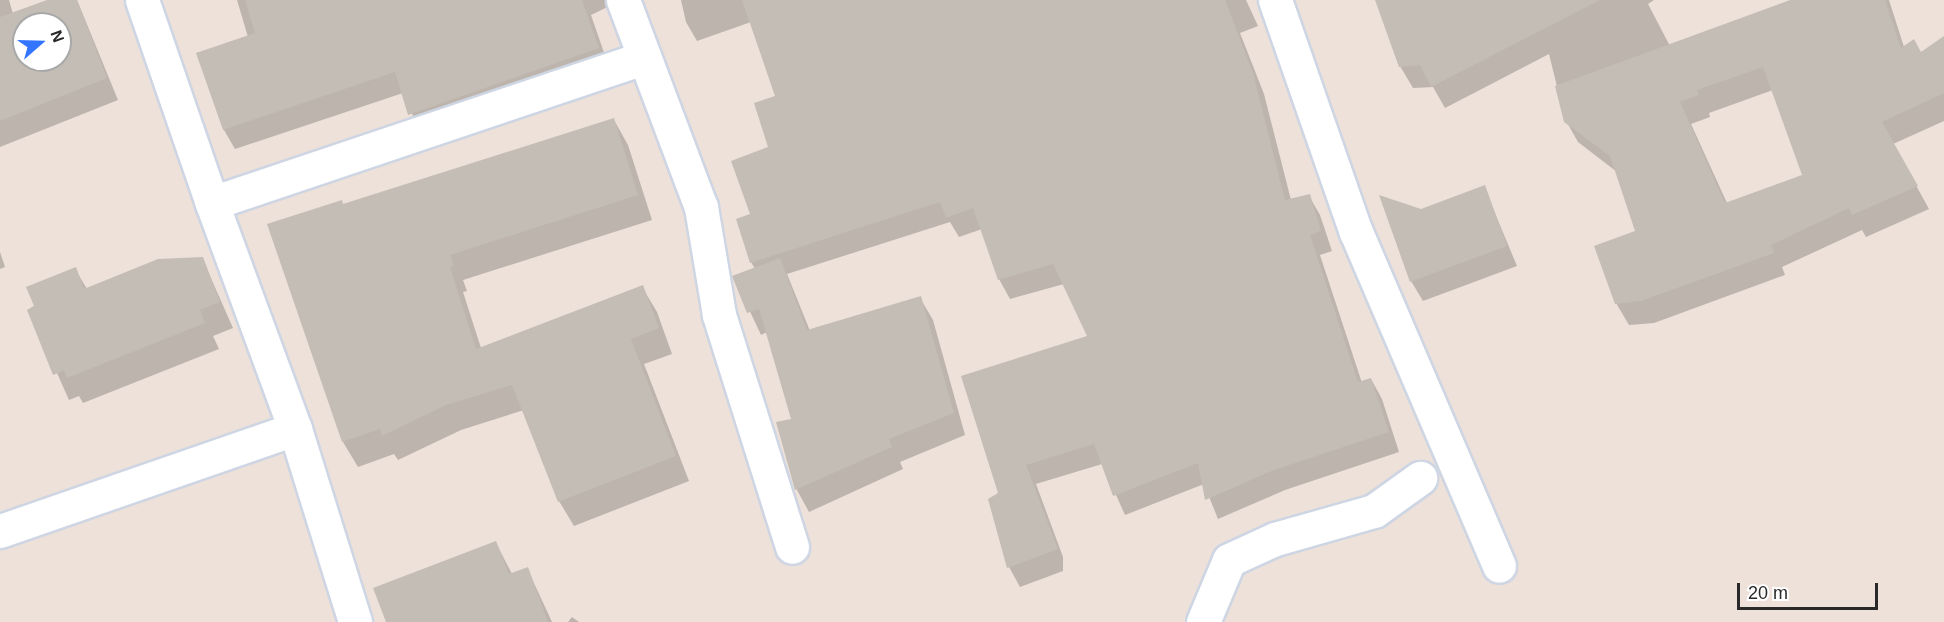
<!DOCTYPE html>
<html>
<head>
<meta charset="utf-8">
<style>
	body { margin:0 }
	#map { position:relative; width:1944px; height:622px; overflow:hidden; background:#ede1d9; font-family:Helvetica,sans-serif }
	div>[style] { position:absolute }
	.shadow>* { inset:0; background:#0003 }
	.building>* { inset:0; background:#c4bdb5 }
	.roads { filter:drop-shadow(2px 0 #ced5e3) drop-shadow(-2px 0 #ced5e3) drop-shadow(0 2px #ced5e3) drop-shadow(0 -2px #ced5e3) }
	.minor>* { height:33px; margin:-16.5px; padding:0 16.5px; transform-origin:16.5px; border-radius:16.5px; background:#fff }
	span { translate:-50% -50%; white-space:nowrap; text-align:center; line-height:1.15; -webkit-text-stroke:4.5px #fff; paint-order:stroke }
	.north { position:absolute; left:12px; top:12px; width:60px; height:60px; box-sizing:border-box; background:#fff; border:2px solid #a9a9a9; border-radius:50%; rotate:70deg; font-size:16px; font-weight:700; line-height:24px; text-align:center; color:#292929 }
	.north::after { content:''; display:block; margin:auto; width:21px; height:27px; background:#3475ff; clip-path:polygon(50% 0,100% 100%,50% 72%,0 100%) }
	.scale { position:absolute; left:1737px; top:583px; width:141px; height:27px; box-sizing:border-box; border:3px solid #292929; border-top:0; padding-left:8px; font-size:18px; line-height:21px; white-space:nowrap; color:#292929; -webkit-text-stroke:4px #fff; paint-order:stroke }
</style>
</head>
<body>
<div id="map">
	<div class="shadow">
		<i style="clip-path:polygon(evenodd,0 0,9px 0,13px 14px,52px 0,77px 0,118px 100px,0 147px,0 0,24px 24px,60px 24px,60px 60px,24px 60px,24px 24px)"></i>
		<i style="clip-path:polygon(237px 0,622px 0,591px 15px,609px 67px,421px 134px,403px 93px,235px 149px,224px 130px,198px 54px,248px 37px)"></i>
		<i style="clip-path:polygon(681px 0,1246px 0,1258px 26px,1240px 33px,1264px 94px,1291px 200px,1309px 196px,1320px 215px,1332px 251px,1320px 255px,1362px 383px,1371px 379px,1382px 399px,1399px 452px,1285px 490px,1218px 519px,1204px 484px,1125px 515px,1102px 464px,1036px 484px,1063px 557px,1063px 571px,1020px 587px,1009px 567px,990px 499px,1000px 494px,1089px 337px,1064px 284px,1010px 299px,999px 279px,982px 229px,959px 237px,950px 222px,787px 274px,810px 331px,920px 298px,933px 320px,965px 435px,900px 462px,903px 469px,809px 512px,797px 490px,778px 423px,793px 420px,767px 332px,761px 335px,734px 277px,755px 269px,751px 262px,752px 215px,770px 148px,777px 97px,751px 22px,697px 41px,686px 22px)"></i>
		<i style="clip-path:polygon(evenodd,1376px 0,1654px 0,1648px 4px,1670px 46px,1800px 0,1889px 0,1904px 47px,1921px 54px,1944px 38px,1944px 121px,1893px 144px,1929px 209px,1866px 237px,1862px 230px,1782px 267px,1785px 275px,1654px 323px,1629px 325px,1616px 303px,1637px 232px,1617px 172px,1578px 142px,1565px 119px,1549px 54px,1445px 108px,1433px 87px,1413px 88px,1400px 66px,1376px 0,1773px 90px,1804px 176px,1727px 203px,1691px 124px,1710px 117px,1709px 113px,1773px 90px)"></i>
		<i style="clip-path:polygon(614px 120px,628px 145px,652px 220px,463px 280px,467px 291px,463px 292px,481px 348px,642px 287px,657px 312px,672px 354px,644px 364px,689px 481px,574px 526px,559px 501px,524px 410px,461px 430px,398px 460px,394px 454px,358px 467px,343px 442px,269px 225px,343px 206px)"></i>
		<i style="clip-path:polygon(1484px 187px,1517px 266px,1423px 301px,1411px 281px,1421px 210px)"></i>
		<i style="clip-path:polygon(0 252px,5px 267px,0 269px)"></i>
		<i style="clip-path:polygon(202px 258px,233px 328px,213px 336px,219px 349px,83px 403px,79px 396px,69px 400px,29px 310px,75px 269px,87px 289px)"></i>
		<i style="clip-path:polygon(496px 543px,512px 574px,527px 568px,552px 622px,387px 622px)"></i>
		<i style="clip-path:polygon(572px 617px,579px 622px,568px 622px)"></i>
	</div>
	<div class="building">
		<i style="clip-path:polygon(evenodd,47px 0,77px 0,107px 78px,0 121px,0 17px,47px 0,24px 24px,60px 24px,60px 60px,24px 60px,24px 24px)"></i>
		<i style="clip-path:polygon(245px 0,582px 0,599px 48px,408px 115px,395px 72px,223px 130px,196px 53px,255px 33px)"></i>
		<i style="clip-path:polygon(742px 0,1225px 0,1253px 73px,1285px 200px,1310px 194px,1321px 231px,1310px 235px,1358px 382px,1371px 378px,1389px 432px,1274px 470px,1205px 500px,1198px 463px,1113px 496px,1094px 444px,1026px 465px,1058px 549px,1007px 568px,988px 499px,998px 493px,961px 376px,1087px 336px,1053px 264px,998px 280px,973px 208px,946px 218px,940px 202px,750px 263px,736px 219px,750px 214px,731px 161px,768px 147px,754px 103px,775px 96px)"></i>
		<i style="clip-path:polygon(1375px 0,1600px 0,1431px 87px,1420px 65px,1399px 67px)"></i>
		<i style="clip-path:polygon(evenodd,1790px 0,1885px 0,1901px 48px,1914px 39px,1921px 52px,1944px 36px,1944px 93px,1882px 122px,1918px 186px,1852px 215px,1849px 208px,1771px 245px,1774px 253px,1641px 301px,1615px 304px,1594px 246px,1635px 231px,1610px 156px,1564px 122px,1555px 86px,1790px 0,1763px 67px,1802px 175px,1725px 203px,1680px 102px,1699px 95px,1697px 90px,1763px 67px)"></i>
		<i style="clip-path:polygon(614px 118px,638px 195px,450px 255px,454px 266px,450px 267px,476px 349px,643px 285px,659px 328px,631px 339px,676px 456px,558px 502px,512px 385px,446px 405px,382px 436px,380px 429px,342px 442px,267px 224px,342px 200px,343px 204px)"></i>
		<i style="clip-path:polygon(1485px 185px,1507px 246px,1410px 282px,1379px 195px,1421px 209px)"></i>
		<i style="clip-path:polygon(203px 257px,220px 302px,200px 310px,205px 323px,67px 378px,64px 370px,53px 375px,27px 310px,34px 306px,26px 287px,76px 267px,84px 289px,158px 259px)"></i>
		<i style="clip-path:polygon(780px 258px,807px 330px,921px 296px,954px 413px,889px 439px,892px 447px,795px 490px,776px 422px,791px 419px,759px 309px,747px 313px,732px 276px)"></i>
		<i style="clip-path:polygon(496px 541px,509px 574px,528px 567px,548px 622px,386px 622px,373px 588px)"></i>
	</div>
	<div class="roads">
		<div class="minor">
			<i style="left:142px;top:0;width:215px;rotate:71deg"></i>
			<i style="left:623px;top:0;width:221px;rotate:69.4deg"></i>
			<i style="left:701px;top:207px;width:109px;rotate:80.5deg"></i>
			<i style="left:719px;top:315px;width:243px;rotate:72.5deg"></i>
			<i style="left:1275px;top:0;width:246px;rotate:70.8deg"></i>
			<i style="left:1356px;top:232px;width:363px;rotate:66.8deg"></i>
			<i style="left:295px;top:429px;width:202px;rotate:72.7deg"></i>
			<i style="left:0;top:531px;width:312px;rotate:-19.1deg"></i>
			<i style="left:295px;top:429px;width:241px;rotate:-110.2deg"></i>
			<i style="left:212px;top:203px;width:456px;rotate:-18.6deg"></i>
			<i style="left:1203px;top:622px;width:67px;rotate:-67.2deg"></i>
			<i style="left:1229px;top:560px;width:51px;rotate:-24.5deg"></i>
			<i style="left:1275px;top:539px;width:103px;rotate:-15.8deg"></i>
			<i style="left:1374px;top:511px;width:57px;rotate:-35.7deg"></i>
		</div>
	</div>
	<div class="north">N</div>
	<div class="scale">20 m</div>
</div>
</body>
</html>
